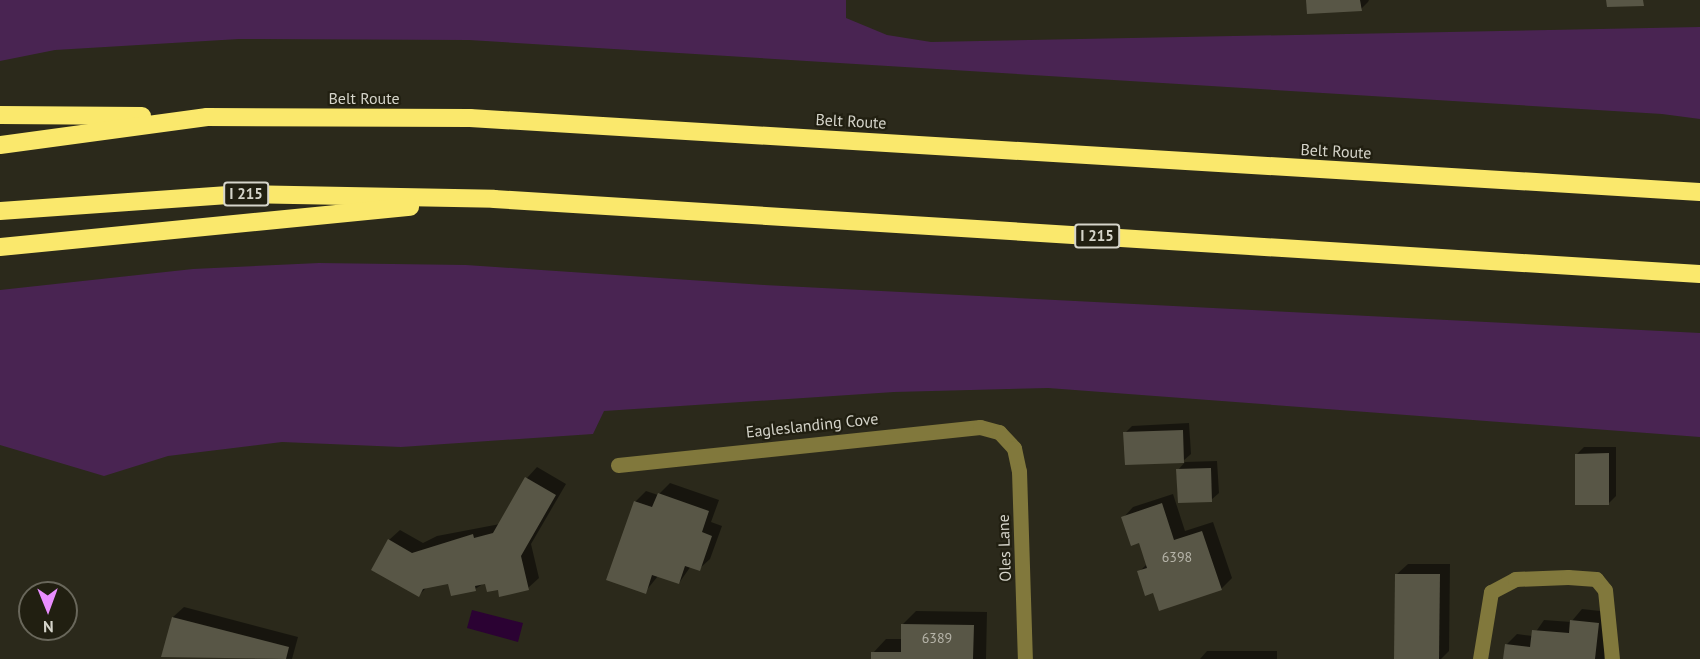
<!DOCTYPE html>
<html>
<head>
<meta charset="utf-8">
<style>
	body { margin:0 }
	#map { position:relative; width:1700px; height:659px; overflow:hidden; background:#2b291b; font-family:"PT Sans",sans-serif }
	div>[style] { position:absolute }
	.green>* { inset:0; background:#492452 }
	.water>* { inset:0; background:#2b0233 }
	.shadow>* { inset:0; background:#0007 }
	.building>* { inset:0; background:#585646 }
	.minor>* { height:15px; margin:-7.5px; padding:0 7.5px; transform-origin:7.5px; border-radius:7.5px; background:#81783c }
	.highway>* { height:18px; margin:-9px; padding:0 9px; transform-origin:9px; border-radius:9px; background:#fae86c }
	span { translate:-50% -50%; white-space:nowrap; text-align:center; line-height:1.15; -webkit-text-stroke:4.5px #211f11; paint-order:stroke }
	.number-label { font-size:14px; color:#b6b4a9 }
	.number-label span { -webkit-text-stroke-width:0 }
	.shield-label span { padding:2px 4px; background:#211f11; border:2px solid; border-radius:4px; -webkit-text-stroke-width:0 }
	.shield-label { font-size:15px; color:#d5d4ca; font-weight:700 }
	.street-label { font-size:16px; color:#d5d4ca }
	.north { position:absolute; left:18px; top:581px; width:60px; height:60px; box-sizing:border-box; background:#211f11; border:2px solid #69675b; border-radius:50%; rotate:179deg; font-size:16px; font-weight:700; line-height:24px; text-align:center; color:#d5d4ca }
	.north::after { content:''; display:block; margin:auto; width:21px; height:27px; background:#e98dfe; clip-path:polygon(50% 0,100% 100%,50% 72%,0 100%) }
</style>
</head>
<body>
<div id="map">
	<div class="green">
		<i style="clip-path:polygon(0 0,846px 0,846px 18px,887px 35px,931px 42px,1700px 27px,1700px 119px,1662px 114px,469px 40px,239px 39px,55px 50px,0 61px)"></i>
		<i style="clip-path:polygon(319px 263px,466px 265px,764px 285px,1700px 333px,1700px 437px,1048px 388px,894px 392px,604px 411px,593px 434px,401px 447px,282px 442px,168px 456px,104px 476px,0 445px,0 290px,193px 269px)"></i>
	</div>
	<div class="water">
		<i style="clip-path:polygon(472px 610px,523px 623px,518px 642px,467px 628px)"></i>
	</div>
	<div class="shadow">
		<i style="clip-path:polygon(1308px 0,1369px 0,1368px 2px,1361px 9px)"></i>
		<i style="clip-path:polygon(1189px 423px,1191px 454px,1183px 461px,1125px 433px,1132px 426px)"></i>
		<i style="clip-path:polygon(1584px 447px,1616px 447px,1616px 496px,1609px 503px,1577px 454px)"></i>
		<i style="clip-path:polygon(1217px 461px,1219px 493px,1211px 500px,1178px 470px,1185px 462px)"></i>
		<i style="clip-path:polygon(537px 467px,566px 484px,531px 544px,539px 578px,528px 588px,499px 588px,486px 582px,475px 589px,449px 582px,427px 587px,418px 596px,389px 540px,400px 530px,423px 543px,437px 536px,500px 524px,527px 478px)"></i>
		<i style="clip-path:polygon(670px 483px,719px 500px,711px 522px,722px 526px,710px 559px,699px 569px,691px 566px,679px 583px,658px 576px,645px 592px,635px 502px,646px 491px,658px 495px)"></i>
		<i style="clip-path:polygon(1173px 494px,1185px 531px,1213px 522px,1232px 578px,1221px 589px,1154px 591px,1139px 572px,1147px 564px,1139px 541px,1123px 518px,1133px 507px)"></i>
		<i style="clip-path:polygon(1408px 564px,1450px 564px,1449px 651px,1441px 659px,1396px 659px,1397px 574px)"></i>
		<i style="clip-path:polygon(184px 607px,298px 637px,292px 659px,163px 656px,173px 617px)"></i>
		<i style="clip-path:polygon(1582px 609px,1609px 612px,1604px 659px,1505px 659px,1506px 645px,1517px 634px,1533px 636px,1544px 620px,1571px 622px)"></i>
		<i style="clip-path:polygon(916px 611px,987px 612px,986px 659px,873px 659px,873px 653px,886px 639px,902px 639px,902px 625px)"></i>
		<i style="clip-path:polygon(1207px 651px,1277px 651px,1277px 659px,1200px 659px)"></i>
	</div>
	<div class="building">
		<i style="clip-path:polygon(1306px 0,1360px 0,1362px 11px,1307px 14px)"></i>
		<i style="clip-path:polygon(1606px 0,1643px 0,1644px 6px,1607px 7px)"></i>
		<i style="clip-path:polygon(1183px 430px,1184px 463px,1125px 465px,1123px 432px)"></i>
		<i style="clip-path:polygon(1609px 453px,1609px 505px,1575px 505px,1575px 454px)"></i>
		<i style="clip-path:polygon(1211px 468px,1212px 502px,1178px 503px,1176px 469px)"></i>
		<i style="clip-path:polygon(525px 477px,556px 495px,521px 556px,529px 590px,499px 597px,498px 590px,487px 592px,485px 584px,475px 586px,476px 591px,451px 596px,448px 584px,423px 589px,419px 597px,371px 570px,388px 539px,412px 553px,473px 534px,474px 538px,493px 533px)"></i>
		<i style="clip-path:polygon(658px 493px,709px 511px,702px 532px,712px 536px,700px 571px,685px 566px,679px 584px,652px 575px,646px 594px,606px 580px,634px 501px,652px 507px)"></i>
		<i style="clip-path:polygon(1162px 503px,1174px 540px,1202px 531px,1222px 590px,1159px 611px,1153px 593px,1145px 596px,1137px 571px,1147px 568px,1139px 543px,1131px 546px,1121px 517px)"></i>
		<i style="clip-path:polygon(1395px 574px,1440px 574px,1439px 659px,1394px 659px)"></i>
		<i style="clip-path:polygon(172px 617px,289px 647px,286px 659px,161px 657px)"></i>
		<i style="clip-path:polygon(1570px 620px,1599px 623px,1595px 659px,1503px 659px,1505px 644px,1530px 647px,1532px 630px,1569px 633px)"></i>
		<i style="clip-path:polygon(901px 624px,974px 625px,973px 659px,871px 659px,871px 652px,901px 652px)"></i>
	</div>
	<div class="minor">
		<i style="left:618px;top:465px;width:364px;rotate:-6deg"></i>
		<i style="left:980px;top:427px;width:20px;rotate:15deg"></i>
		<i style="left:999px;top:432px;width:22px;rotate:47deg"></i>
		<i style="left:1014px;top:448px;width:24px;rotate:78deg"></i>
		<i style="left:1019px;top:471px;width:188px;rotate:88.2deg"></i>
		<i style="left:1480px;top:659px;width:68px;rotate:-80.7deg"></i>
		<i style="left:1491px;top:592px;width:27px;rotate:-28deg"></i>
		<i style="left:1515px;top:579px;width:53px;rotate:-2.2deg"></i>
		<i style="left:1568px;top:577px;width:28px;rotate:4deg"></i>
		<i style="left:1596px;top:579px;width:14px;rotate:51deg"></i>
		<i style="left:1605px;top:590px;width:69px;rotate:84.2deg"></i>
	</div>
	<div class="highway">
		<i style="left:0;top:115px;width:142px;rotate:0.4deg"></i>
		<i style="left:0;top:145px;width:209px;rotate:-7.7deg"></i>
		<i style="left:207px;top:117px;width:263px;rotate:0.2deg"></i>
		<i style="left:470px;top:118px;width:1232px;rotate:3.44deg"></i>
		<i style="left:0;top:211px;width:243px;rotate:-4deg"></i>
		<i style="left:242px;top:194px;width:252px;rotate:1.1deg"></i>
		<i style="left:494px;top:199px;width:1208px;rotate:3.56deg"></i>
		<i style="left:0;top:247px;width:412px;rotate:-5.6deg"></i>
	</div>
	<div class="number-label">
		<span style="left:1177px;top:557px">6398</span>
		<span style="left:937px;top:638px">6389</span>
	</div>
	<div class="shield-label">
		<span style="left:246px;top:194px">I 215</span>
		<span style="left:1097px;top:236px">I 215</span>
	</div>
	<div class="street-label">
		<span style="left:364px;top:98px">Belt Route</span>
		<span style="left:851px;top:121px;rotate:3deg">Belt Route</span>
		<span style="left:1336px;top:151px;rotate:3deg">Belt Route</span>
		<span style="left:812px;top:425px;rotate:-6deg">Eagleslanding Cove</span>
		<span style="left:1004px;top:548px;rotate:-92deg">Oles Lane</span>
	</div>
	<div class="north">N</div>
</div>
</body>
</html>
